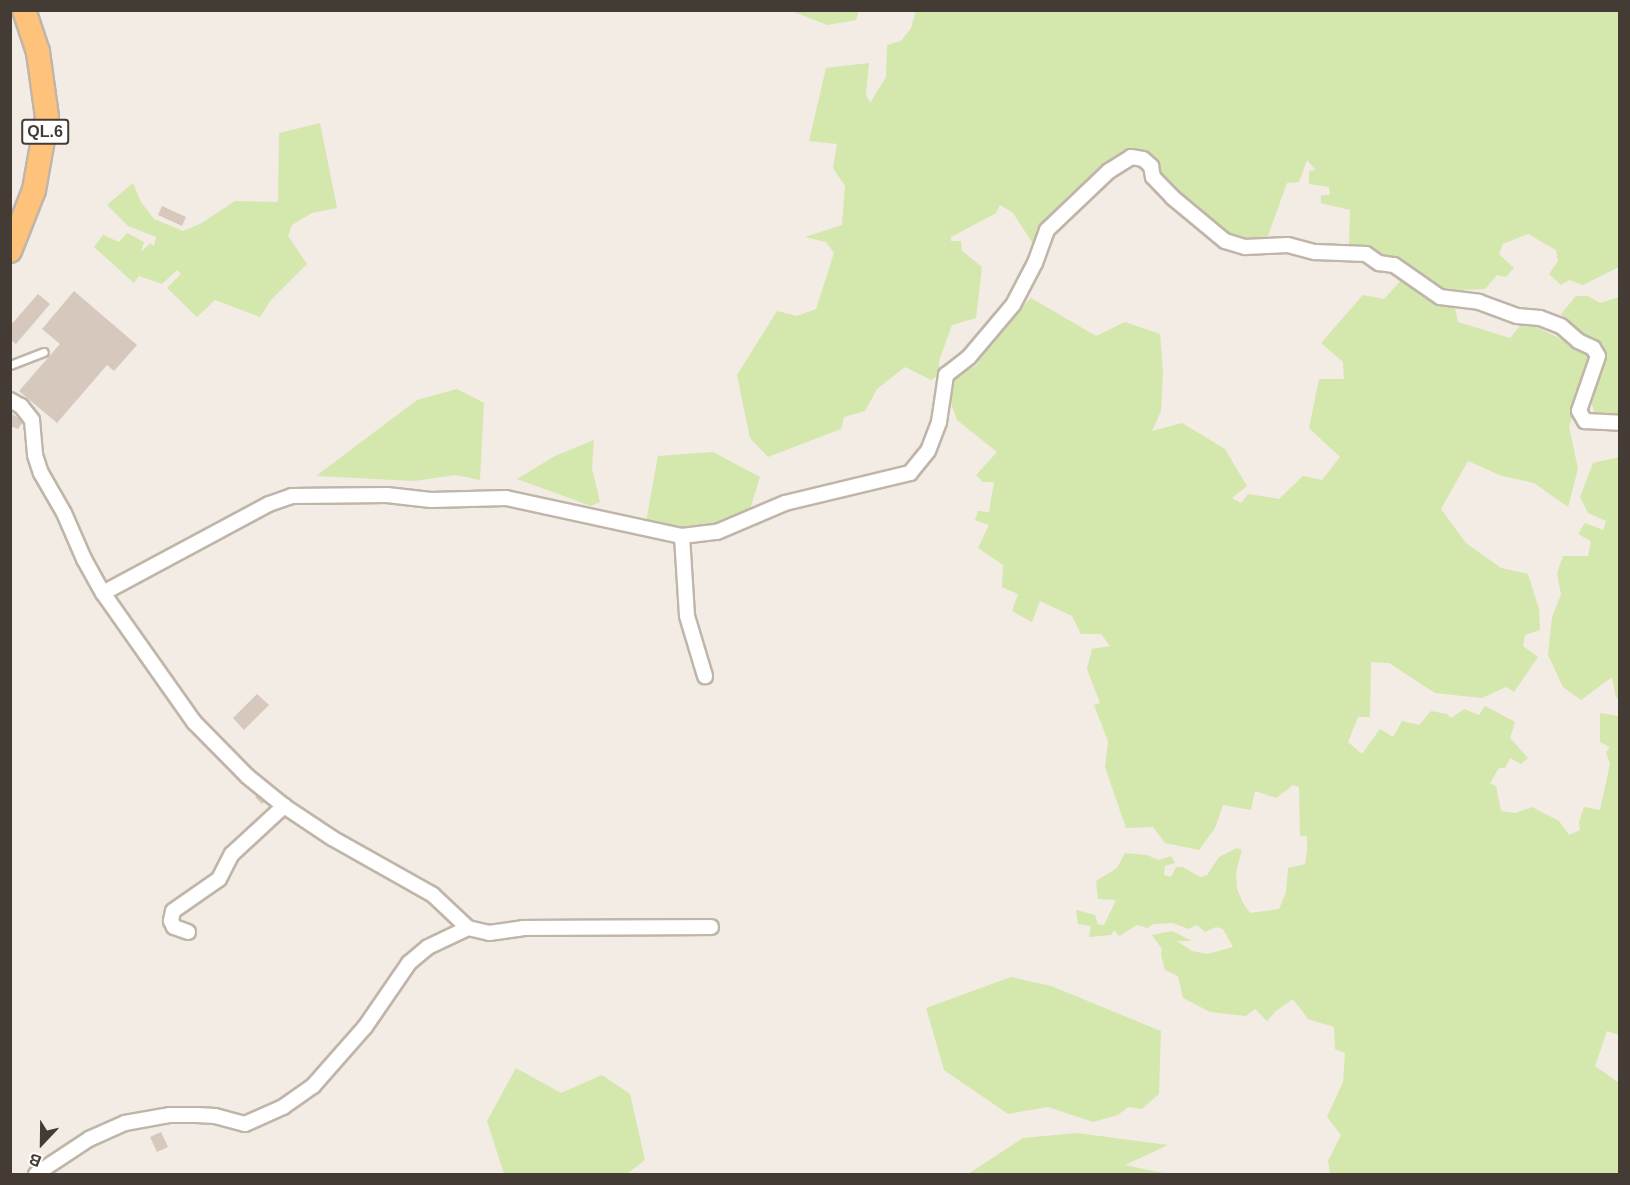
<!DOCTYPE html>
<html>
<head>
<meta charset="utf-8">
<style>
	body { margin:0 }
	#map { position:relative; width:1630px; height:1185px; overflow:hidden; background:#f2ece4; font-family:Arial,sans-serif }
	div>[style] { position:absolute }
	.green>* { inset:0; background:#d4e7ac }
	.building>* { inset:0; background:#d6c8bc }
	.roads { filter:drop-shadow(2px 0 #c0b5a9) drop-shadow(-2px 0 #c0b5a9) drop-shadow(0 2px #c0b5a9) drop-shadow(0 -2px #c0b5a9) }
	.service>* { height:7px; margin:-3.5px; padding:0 3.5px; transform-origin:3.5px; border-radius:3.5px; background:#fff }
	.minor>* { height:14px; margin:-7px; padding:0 7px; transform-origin:7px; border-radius:7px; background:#fff }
	.trunk>* { height:22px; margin:-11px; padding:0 11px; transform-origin:11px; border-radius:11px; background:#fec27a }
	span { translate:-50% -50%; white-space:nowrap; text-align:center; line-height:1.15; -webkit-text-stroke:5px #fff; paint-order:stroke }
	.shield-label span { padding:2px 4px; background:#fff; border:2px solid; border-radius:4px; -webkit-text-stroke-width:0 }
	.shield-label { font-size:16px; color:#443b34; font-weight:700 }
	.frame { position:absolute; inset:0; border:12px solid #443b34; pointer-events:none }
	.north { position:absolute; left:12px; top:1113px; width:60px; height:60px; -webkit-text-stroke:4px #fff; paint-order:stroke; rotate:202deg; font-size:16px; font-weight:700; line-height:24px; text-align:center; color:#443b34 }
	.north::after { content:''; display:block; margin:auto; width:21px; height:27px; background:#443b34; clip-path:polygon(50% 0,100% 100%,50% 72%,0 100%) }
</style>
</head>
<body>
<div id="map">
	<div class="green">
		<i style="clip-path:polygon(792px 11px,792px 10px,859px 11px,856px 20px,827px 25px)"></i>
		<i style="clip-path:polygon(916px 11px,1619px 11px,1619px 267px,1583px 285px,1569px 280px,1561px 285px,1549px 274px,1558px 261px,1556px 250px,1528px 234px,1503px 244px,1499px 254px,1514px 268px,1506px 277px,1497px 275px,1485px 289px,1458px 290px,1427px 285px,1380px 258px,1349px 247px,1350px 210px,1321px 203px,1321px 195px,1330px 195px,1329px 187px,1309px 184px,1309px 171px,1316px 170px,1307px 160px,1299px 182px,1287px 183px,1266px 241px,1248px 242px,1227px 235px,1175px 192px,1143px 154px,1106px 167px,1077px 190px,1043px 226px,1035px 247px,1013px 213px,1000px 205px,996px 213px,951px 237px,951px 241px,961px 241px,962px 251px,982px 267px,976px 318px,952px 325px,939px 361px,939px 375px,931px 380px,905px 367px,877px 389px,865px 411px,844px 417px,841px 429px,768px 457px,750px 438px,737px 375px,777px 311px,797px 316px,816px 309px,834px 253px,826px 242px,805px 237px,842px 225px,845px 186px,833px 168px,837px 144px,809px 141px,826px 68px,869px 63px,866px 94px,870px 103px,886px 77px,887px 45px,901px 41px,911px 28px)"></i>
		<i style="clip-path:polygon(320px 123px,337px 208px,312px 213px,292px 225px,288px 236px,307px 264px,271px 300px,260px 317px,215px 300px,197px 317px,167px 288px,181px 274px,177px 270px,162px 284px,139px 276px,134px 283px,94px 247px,103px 235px,119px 242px,127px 233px,144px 242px,141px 252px,150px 243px,154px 246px,156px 237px,128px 226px,107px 205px,133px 183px,141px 202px,154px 219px,183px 231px,202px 223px,235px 201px,278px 202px,279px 133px)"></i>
		<i style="clip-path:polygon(1404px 277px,1441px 302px,1455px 308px,1458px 322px,1510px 338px,1524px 321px,1594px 355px,1569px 426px,1578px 469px,1568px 507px,1534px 483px,1502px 476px,1468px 461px,1441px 509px,1466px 543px,1501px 568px,1528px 574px,1539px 609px,1540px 630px,1525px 635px,1523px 646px,1538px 657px,1514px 692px,1506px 687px,1482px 698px,1435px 693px,1389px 663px,1371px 662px,1370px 717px,1358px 717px,1348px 742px,1362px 754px,1380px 729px,1393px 737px,1402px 721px,1419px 725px,1431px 711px,1447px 714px,1451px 718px,1464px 709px,1479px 715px,1485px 706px,1515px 722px,1510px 738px,1528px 758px,1521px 764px,1510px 758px,1505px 768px,1499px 768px,1490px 783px,1496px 786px,1501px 811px,1515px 813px,1532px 807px,1559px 821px,1569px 835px,1580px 830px,1579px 822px,1584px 807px,1600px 810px,1610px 764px,1606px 752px,1610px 747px,1600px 742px,1600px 713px,1619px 716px,1619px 1035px,1607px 1031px,1595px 1066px,1619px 1083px,1619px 1174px,1330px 1174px,1328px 1161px,1341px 1135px,1327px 1117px,1343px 1082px,1345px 1053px,1335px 1049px,1334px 1027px,1308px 1019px,1293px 999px,1276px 1011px,1267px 1021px,1255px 1009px,1246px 1016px,1210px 1012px,1183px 998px,1178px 976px,1165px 970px,1161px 955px,1162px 949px,1152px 935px,1172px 931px,1192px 941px,1177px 941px,1192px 951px,1207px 954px,1233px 947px,1223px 929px,1216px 927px,1205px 932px,1197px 925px,1189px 929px,1173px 923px,1153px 924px,1148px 928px,1137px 925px,1119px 936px,1114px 930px,1111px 935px,1089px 937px,1091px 926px,1078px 924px,1076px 910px,1095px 915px,1098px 924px,1104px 925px,1116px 900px,1098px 899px,1096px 881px,1117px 868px,1125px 853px,1147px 855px,1159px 860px,1171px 856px,1175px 863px,1165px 866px,1164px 875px,1171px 877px,1176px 867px,1183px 867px,1200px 877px,1207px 875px,1219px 857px,1237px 848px,1242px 850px,1236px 872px,1237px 889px,1243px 903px,1250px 913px,1279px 909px,1286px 892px,1288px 868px,1305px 864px,1307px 851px,1307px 836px,1300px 836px,1299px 787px,1293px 785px,1276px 798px,1255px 791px,1251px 810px,1223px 805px,1215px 828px,1199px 850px,1165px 843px,1153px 827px,1126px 828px,1105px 767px,1108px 741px,1094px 705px,1100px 703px,1087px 669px,1092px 649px,1110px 646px,1101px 634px,1081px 634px,1072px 616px,1040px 601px,1032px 622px,1012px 611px,1018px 594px,1002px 587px,1003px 565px,978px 548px,989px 525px,975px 520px,978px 511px,989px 512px,994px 482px,983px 482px,976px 475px,997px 452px,957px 420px,950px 400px,956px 376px,977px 365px,986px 344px,1031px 298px,1096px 336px,1125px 322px,1160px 334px,1163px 371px,1161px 411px,1152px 431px,1182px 423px,1225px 449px,1247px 486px,1232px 498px,1241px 503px,1248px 494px,1279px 499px,1303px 476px,1322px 480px,1340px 457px,1309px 428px,1319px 379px,1344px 379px,1343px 362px,1321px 343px,1363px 295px,1384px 299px)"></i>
		<i style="clip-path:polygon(1576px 296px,1588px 296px,1600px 303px,1619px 297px,1619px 418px,1596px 418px,1589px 395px,1604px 354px,1581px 336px,1561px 314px)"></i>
		<i style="clip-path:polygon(457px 389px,484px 403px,480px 480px,456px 475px,414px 481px,316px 476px,417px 400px)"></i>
		<i style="clip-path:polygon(594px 440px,592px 469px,600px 502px,591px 506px,517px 479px,555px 456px)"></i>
		<i style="clip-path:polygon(713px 452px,760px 477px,748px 516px,695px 528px,646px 522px,658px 456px)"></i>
		<i style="clip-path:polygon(1619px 457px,1619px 699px,1616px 697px,1612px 677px,1581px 700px,1563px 687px,1548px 655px,1552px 617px,1561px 595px,1557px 573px,1563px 556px,1588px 556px,1591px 541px,1578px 534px,1585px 523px,1603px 530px,1606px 521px,1588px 513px,1580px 497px,1593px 463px)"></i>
		<i style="clip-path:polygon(1011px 977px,1051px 986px,1161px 1031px,1159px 1094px,1142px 1109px,1128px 1107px,1118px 1115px,1093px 1122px,1048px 1107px,1008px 1114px,944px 1070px,926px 1008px)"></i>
		<i style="clip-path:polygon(516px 1068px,561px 1093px,602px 1075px,630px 1094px,645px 1160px,627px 1174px,504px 1174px,487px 1121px)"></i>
		<i style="clip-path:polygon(1077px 1133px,1168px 1145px,1125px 1165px,1168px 1174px,968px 1174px,1023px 1138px)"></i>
	</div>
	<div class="building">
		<i style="clip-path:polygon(162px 206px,186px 217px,182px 226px,158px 215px)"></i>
		<i style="clip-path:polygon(74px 291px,137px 345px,114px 371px,107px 365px,57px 423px,19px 391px,60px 344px,42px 329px)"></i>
		<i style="clip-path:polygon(38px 294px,50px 304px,16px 344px,10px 339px,10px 326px)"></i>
		<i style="clip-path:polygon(10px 412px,23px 422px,18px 429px,10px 426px)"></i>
		<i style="clip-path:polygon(257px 694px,269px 705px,244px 730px,233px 718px)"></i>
		<i style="clip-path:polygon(260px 792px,267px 799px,262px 804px,255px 797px)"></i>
		<i style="clip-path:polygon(161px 1132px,168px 1147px,157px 1152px,150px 1137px)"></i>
	</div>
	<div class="roads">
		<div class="service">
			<i style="left:10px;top:365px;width:36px;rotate:-21deg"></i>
		</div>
		<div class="minor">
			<i style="left:10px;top:400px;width:13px;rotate:29deg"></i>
			<i style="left:21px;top:406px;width:18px;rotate:52deg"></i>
			<i style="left:32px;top:420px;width:35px;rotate:85deg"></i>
			<i style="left:35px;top:455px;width:19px;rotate:72deg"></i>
			<i style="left:41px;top:473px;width:46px;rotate:60.1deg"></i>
			<i style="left:64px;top:513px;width:50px;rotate:66.5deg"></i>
			<i style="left:84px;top:559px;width:39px;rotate:61deg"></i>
			<i style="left:103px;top:593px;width:158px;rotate:54.8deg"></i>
			<i style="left:194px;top:722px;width:76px;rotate:45.5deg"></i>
			<i style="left:247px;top:776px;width:48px;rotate:39deg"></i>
			<i style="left:284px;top:806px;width:58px;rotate:33.7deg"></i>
			<i style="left:332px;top:838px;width:116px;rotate:29.4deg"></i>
			<i style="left:433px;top:895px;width:48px;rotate:43.3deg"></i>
			<i style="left:682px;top:536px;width:80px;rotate:86.4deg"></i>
			<i style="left:687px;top:616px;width:63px;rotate:73.3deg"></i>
			<i style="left:103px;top:593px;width:188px;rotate:-28.2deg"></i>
			<i style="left:269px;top:504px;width:24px;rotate:-19deg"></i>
			<i style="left:292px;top:496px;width:95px;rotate:-0.6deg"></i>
			<i style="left:387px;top:495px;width:44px;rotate:6.5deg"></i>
			<i style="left:431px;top:500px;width:75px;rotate:-1.5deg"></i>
			<i style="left:506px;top:498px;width:180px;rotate:12.2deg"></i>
			<i style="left:682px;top:536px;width:35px;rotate:-7deg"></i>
			<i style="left:717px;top:532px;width:74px;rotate:-23.1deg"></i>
			<i style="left:785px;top:503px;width:129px;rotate:-13.5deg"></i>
			<i style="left:910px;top:473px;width:28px;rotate:-51deg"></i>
			<i style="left:928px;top:451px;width:31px;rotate:-69deg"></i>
			<i style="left:939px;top:422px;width:48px;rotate:-81.5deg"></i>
			<i style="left:946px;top:375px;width:29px;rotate:-38deg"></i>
			<i style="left:969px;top:357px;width:68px;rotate:-49.8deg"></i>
			<i style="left:1013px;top:305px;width:47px;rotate:-62.4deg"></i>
			<i style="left:1035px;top:263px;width:35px;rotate:-70deg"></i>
			<i style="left:1047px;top:230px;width:86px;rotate:-43.6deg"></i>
			<i style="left:1109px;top:171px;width:26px;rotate:-32deg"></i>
			<i style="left:1131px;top:157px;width:12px;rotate:9deg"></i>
			<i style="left:1143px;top:159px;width:11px;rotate:41deg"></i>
			<i style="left:1151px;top:166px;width:11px;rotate:80deg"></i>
			<i style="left:1153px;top:177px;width:28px;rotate:46deg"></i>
			<i style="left:1172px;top:197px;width:69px;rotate:39.7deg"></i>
			<i style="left:1225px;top:241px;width:21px;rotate:17deg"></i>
			<i style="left:1245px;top:247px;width:43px;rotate:-2.7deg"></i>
			<i style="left:1288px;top:245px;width:28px;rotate:15deg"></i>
			<i style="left:1315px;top:252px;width:51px;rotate:2.2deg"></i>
			<i style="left:1366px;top:254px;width:16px;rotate:35deg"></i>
			<i style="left:1379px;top:263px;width:15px;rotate:8deg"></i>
			<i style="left:1394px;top:265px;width:56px;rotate:34.8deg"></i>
			<i style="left:1440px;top:297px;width:39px;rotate:7deg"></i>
			<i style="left:1479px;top:302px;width:40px;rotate:20.2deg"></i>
			<i style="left:1517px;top:316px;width:23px;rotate:5deg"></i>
			<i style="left:1540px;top:318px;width:22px;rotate:21deg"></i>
			<i style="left:1561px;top:326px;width:23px;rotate:41deg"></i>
			<i style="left:1578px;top:341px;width:17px;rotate:25deg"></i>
			<i style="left:1593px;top:348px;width:9px;rotate:58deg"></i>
			<i style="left:1598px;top:356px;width:58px;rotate:109.1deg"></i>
			<i style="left:1579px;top:411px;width:12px;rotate:59deg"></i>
			<i style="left:1585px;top:421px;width:35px;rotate:3deg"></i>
			<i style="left:188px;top:932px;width:15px;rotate:-160deg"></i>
			<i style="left:174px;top:927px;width:7px;rotate:-117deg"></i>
			<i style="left:171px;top:921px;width:10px;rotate:-79deg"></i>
			<i style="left:173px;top:911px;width:56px;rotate:-34.8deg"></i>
			<i style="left:219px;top:879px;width:28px;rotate:-63deg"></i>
			<i style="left:232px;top:854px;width:71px;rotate:-42.7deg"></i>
			<i style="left:36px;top:1174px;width:64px;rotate:-33.4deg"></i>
			<i style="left:89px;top:1139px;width:39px;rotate:-24deg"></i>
			<i style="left:125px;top:1123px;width:46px;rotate:-10.1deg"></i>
			<i style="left:170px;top:1115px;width:27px"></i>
			<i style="left:197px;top:1115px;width:18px;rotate:3deg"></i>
			<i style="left:215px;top:1116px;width:31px;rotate:15deg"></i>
			<i style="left:245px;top:1124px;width:42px;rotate:-24.1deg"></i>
			<i style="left:283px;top:1107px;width:37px;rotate:-35deg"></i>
			<i style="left:313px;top:1086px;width:79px;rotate:-48.6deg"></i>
			<i style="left:365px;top:1027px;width:78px;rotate:-55.5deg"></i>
			<i style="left:409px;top:963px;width:25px;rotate:-40deg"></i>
			<i style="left:428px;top:947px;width:44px;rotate:-25.4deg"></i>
			<i style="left:468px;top:928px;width:22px;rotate:13deg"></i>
			<i style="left:489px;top:933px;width:34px;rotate:-8deg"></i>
			<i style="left:523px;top:928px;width:188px;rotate:-0.3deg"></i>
		</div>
		<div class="trunk">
			<i style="left:10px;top:251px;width:66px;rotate:-68.5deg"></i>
			<i style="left:34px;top:190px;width:74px;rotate:-79.9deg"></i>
			<i style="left:47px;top:117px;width:66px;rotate:-97.9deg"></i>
			<i style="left:38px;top:52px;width:44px;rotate:-108.4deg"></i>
		</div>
	</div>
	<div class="shield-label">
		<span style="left:45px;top:132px">QL.6</span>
	</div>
	<div class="frame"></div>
	<div class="north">B</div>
</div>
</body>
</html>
